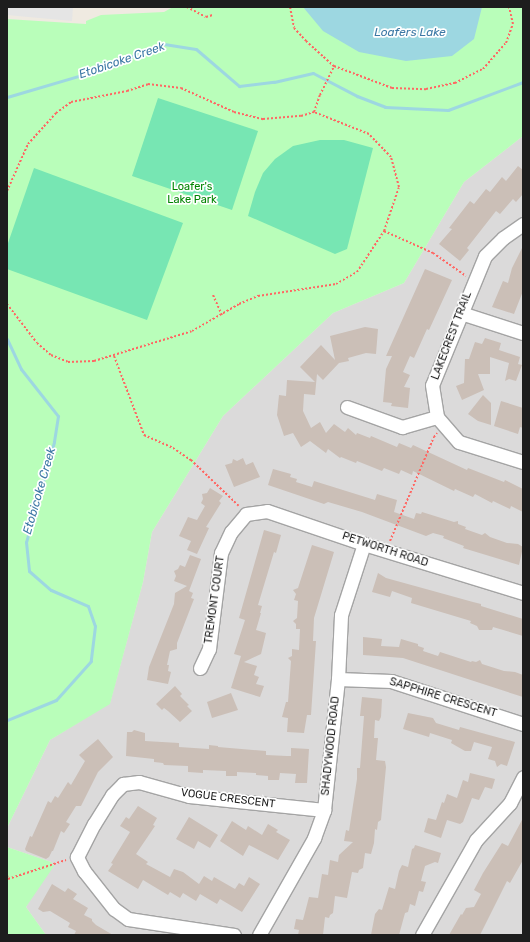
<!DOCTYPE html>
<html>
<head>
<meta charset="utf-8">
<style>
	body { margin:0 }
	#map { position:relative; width:530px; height:942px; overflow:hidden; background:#efeae1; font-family:Rubik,sans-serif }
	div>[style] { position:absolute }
	.residential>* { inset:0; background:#dbdada }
	.park>* { inset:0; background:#b9feba }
	.pitch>* { inset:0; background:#77e6b3 }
	.parking>* { inset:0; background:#e5e5e5 }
	.water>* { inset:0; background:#9dd7e1 }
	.stream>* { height:3px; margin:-1.5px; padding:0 1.5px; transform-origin:1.5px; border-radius:1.5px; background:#9dd7e1 }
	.building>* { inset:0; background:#cbbfb7 }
	.path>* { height:2px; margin-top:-1px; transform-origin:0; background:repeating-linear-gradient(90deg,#ff6763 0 2px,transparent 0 4px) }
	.roads { filter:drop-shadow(1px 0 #a4a4a4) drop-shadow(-1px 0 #a4a4a4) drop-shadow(0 1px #a4a4a4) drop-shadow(0 -1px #a4a4a4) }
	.minor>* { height:13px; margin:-6.5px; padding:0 6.5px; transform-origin:6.5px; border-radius:6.5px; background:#fff }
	span { translate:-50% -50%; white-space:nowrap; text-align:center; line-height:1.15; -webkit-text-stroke:3.5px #fff; paint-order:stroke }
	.park-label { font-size:11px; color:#018402 }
	.street-label { font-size:11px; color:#1d1d1d }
	.water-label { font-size:12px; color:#3c78a5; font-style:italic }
	.frame { position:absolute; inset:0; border:8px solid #1d1d1d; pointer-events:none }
</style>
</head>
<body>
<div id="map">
	<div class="residential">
		<i style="clip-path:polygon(523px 136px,523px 935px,46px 935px,26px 907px,51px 862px,7px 847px,7px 828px,50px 740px,110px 703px,143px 582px,152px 532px,223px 416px,333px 313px,404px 283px,464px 182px)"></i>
	</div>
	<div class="park">
		<i style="clip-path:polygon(173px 7px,523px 7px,523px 136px,464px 182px,404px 283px,333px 313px,223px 416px,152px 532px,143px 582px,110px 704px,50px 740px,7px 828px,7px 19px,86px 24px,86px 21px,101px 15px,164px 12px)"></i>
		<i style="clip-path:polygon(7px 847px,51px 862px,54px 866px,26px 907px,46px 935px,7px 935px)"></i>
	</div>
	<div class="pitch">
		<i style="clip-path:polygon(158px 98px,258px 131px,232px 210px,132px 176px)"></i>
		<i style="clip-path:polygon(320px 140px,344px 140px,373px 148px,347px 249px,335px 254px,248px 216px,255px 192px,263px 173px,275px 159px,293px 146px)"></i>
		<i style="clip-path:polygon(34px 168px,183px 223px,147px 320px,7px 269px,7px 246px)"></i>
	</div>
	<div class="parking">
		<i style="clip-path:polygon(7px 7px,73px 7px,72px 21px,7px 15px)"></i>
	</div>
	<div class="water">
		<i style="clip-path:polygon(303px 7px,482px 7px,474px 39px,452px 56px,406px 61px,359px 52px,323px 31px)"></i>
	</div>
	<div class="stream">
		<i style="left:7px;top:97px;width:89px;rotate:-16.4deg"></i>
		<i style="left:92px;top:72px;width:77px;rotate:-21.3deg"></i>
		<i style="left:164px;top:44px;width:32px;rotate:9deg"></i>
		<i style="left:196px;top:49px;width:57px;rotate:40.7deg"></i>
		<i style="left:239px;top:86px;width:35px;rotate:-7deg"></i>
		<i style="left:274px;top:82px;width:40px;rotate:-13deg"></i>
		<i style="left:313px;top:73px;width:50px;rotate:27.6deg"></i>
		<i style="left:357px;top:96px;width:30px;rotate:21deg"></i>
		<i style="left:385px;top:107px;width:63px;rotate:2.7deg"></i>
		<i style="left:448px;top:110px;width:80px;rotate:-20.5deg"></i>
		<i style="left:7px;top:339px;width:33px;rotate:65deg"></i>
		<i style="left:21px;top:369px;width:60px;rotate:51.8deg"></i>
		<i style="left:58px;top:416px;width:26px;rotate:99deg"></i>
		<i style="left:54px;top:442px;width:104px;rotate:105.6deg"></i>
		<i style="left:26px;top:542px;width:29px;rotate:84deg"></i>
		<i style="left:29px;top:571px;width:29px;rotate:41deg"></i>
		<i style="left:51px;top:590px;width:40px;rotate:23.4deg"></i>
		<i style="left:88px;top:606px;width:21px;rotate:71deg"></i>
		<i style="left:95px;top:626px;width:35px;rotate:97deg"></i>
		<i style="left:91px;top:661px;width:52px;rotate:131.9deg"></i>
		<i style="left:56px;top:700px;width:53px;rotate:157.8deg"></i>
	</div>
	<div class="building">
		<i style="clip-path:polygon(518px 166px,523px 170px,523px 194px,516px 202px,513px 199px,500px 214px,496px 211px,467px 248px,469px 250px,460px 261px,439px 244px,452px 229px,449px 228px,470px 201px,474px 204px,486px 189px,490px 192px,502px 177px,506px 181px)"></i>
		<i style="clip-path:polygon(523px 246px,523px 291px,514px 314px,492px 307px,503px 281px,508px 283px,512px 268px)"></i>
		<i style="clip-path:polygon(425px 269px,452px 280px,429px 330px,427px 329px,414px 358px,410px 356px,403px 372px,410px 375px,404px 387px,410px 388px,408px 408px,391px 406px,392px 403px,383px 402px,386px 369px,392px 356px,386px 356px)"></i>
		<i style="clip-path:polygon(365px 327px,378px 329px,376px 354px,366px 353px,348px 358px,349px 361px,339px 363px,323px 380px,317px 374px,315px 395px,304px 394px,303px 411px,311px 428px,320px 422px,326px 433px,334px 424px,345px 432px,348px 428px,356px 435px,357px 433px,370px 438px,371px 436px,397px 447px,399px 443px,411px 448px,413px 445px,467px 470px,468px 468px,504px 482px,505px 480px,523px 489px,523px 512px,511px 506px,510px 509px,493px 501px,492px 503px,475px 494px,473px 497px,455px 489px,454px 491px,413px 471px,412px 475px,401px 470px,399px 474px,384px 468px,382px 471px,357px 461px,356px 463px,341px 457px,340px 458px,328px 449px,326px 453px,310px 441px,301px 447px,293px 433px,284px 436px,277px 415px,279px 395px,286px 396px,287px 380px,315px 382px,300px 367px,321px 345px,335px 360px,330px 336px)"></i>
		<i style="clip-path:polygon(485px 338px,501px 343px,499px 350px,520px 357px,518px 364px,522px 365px,516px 381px,509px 379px,505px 381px,509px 363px,490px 357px,490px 374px,478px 374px,484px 390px,462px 400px,456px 386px,464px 383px,465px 359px,469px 359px,475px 342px,482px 344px)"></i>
		<i style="clip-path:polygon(483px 395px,491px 403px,491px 425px,478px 421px,468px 414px)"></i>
		<i style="clip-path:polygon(501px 401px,523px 408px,523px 428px,520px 427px,518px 434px,494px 426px)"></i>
		<i style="clip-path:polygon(243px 458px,246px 465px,253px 462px,260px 477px,234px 487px,225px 465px,232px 463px,233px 459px,237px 461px)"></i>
		<i style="clip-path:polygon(273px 469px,291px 474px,290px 477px,297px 479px,296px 482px,312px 487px,314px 481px,375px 500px,377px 494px,397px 500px,394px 512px,414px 519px,416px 513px,421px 514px,422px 512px,454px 522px,458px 521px,458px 524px,466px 527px,465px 529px,482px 535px,485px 533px,490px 537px,507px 543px,518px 544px,523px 547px,519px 565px,463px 548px,464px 546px,443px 538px,444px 536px,433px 533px,426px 536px,362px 512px,328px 502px,324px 504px,268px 485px)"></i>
		<i style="clip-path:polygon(210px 488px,223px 496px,219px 501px,221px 503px,206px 527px,209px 528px,197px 554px,187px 550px,191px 541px,179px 536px,188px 517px,197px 520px,205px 506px,201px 503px,203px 499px,202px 494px,207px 493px)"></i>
		<i style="clip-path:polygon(264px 530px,281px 535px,276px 553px,274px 552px,258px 605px,262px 606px,260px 613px,261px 613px,256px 630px,266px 633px,262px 650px,261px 654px,244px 662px,257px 666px,254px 675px,259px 677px,256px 684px,264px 686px,260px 697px,231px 688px,241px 656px,234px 654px,245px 620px,239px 618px)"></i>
		<i style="clip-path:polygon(312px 545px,334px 552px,314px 618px,313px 641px,316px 641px,311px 715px,307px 715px,304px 733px,287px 732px,288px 718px,282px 717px,286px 702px,288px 702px,291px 661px,288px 658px,292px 656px,292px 649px,299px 650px,300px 629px,296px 629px,296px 624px,293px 621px,297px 618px,298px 601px,294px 600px,296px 594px,293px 590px,298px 588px)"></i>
		<i style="clip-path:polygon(190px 555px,201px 559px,189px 591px,193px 593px,191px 598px,194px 599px,177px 643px,177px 649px,170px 651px,167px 665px,169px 665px,168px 671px,171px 672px,168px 684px,147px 680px,149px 667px,174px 604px,175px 593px,187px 586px,174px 581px,176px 576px,174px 571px,178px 569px,180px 565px,185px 567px)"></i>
		<i style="clip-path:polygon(378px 573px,386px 578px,473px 602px,481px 604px,481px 606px,523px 619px,523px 636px,493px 627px,492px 630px,479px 630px,477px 626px,470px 623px,471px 621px,411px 603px,412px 598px,392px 591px,390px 597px,372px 592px)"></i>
		<i style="clip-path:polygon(363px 637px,382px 639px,381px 646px,399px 647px,401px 639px,418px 644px,418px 646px,424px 648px,423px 651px,438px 656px,440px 652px,471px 662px,472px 661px,476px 662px,480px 660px,482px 664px,504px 671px,515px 672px,523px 675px,523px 697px,403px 658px,363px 655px)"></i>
		<i style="clip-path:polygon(175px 686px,182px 694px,180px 696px,189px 705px,187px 706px,192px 711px,180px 722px,168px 711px,164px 708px,162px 710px,156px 704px)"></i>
		<i style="clip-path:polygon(231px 693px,238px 710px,212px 718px,207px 702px)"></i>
		<i style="clip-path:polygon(362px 697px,382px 699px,381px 717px,379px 721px,375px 720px,374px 738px,378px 738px,376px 760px,385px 761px,386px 767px,381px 820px,378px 822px,377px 830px,375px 829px,374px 843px,371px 854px,365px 853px,363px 868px,359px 870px,358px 873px,352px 872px,347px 898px,335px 896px,333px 913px,330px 915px,329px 918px,325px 917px,323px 935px,298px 935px,299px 930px,294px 929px,296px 919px,303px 920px,309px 897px,318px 898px,322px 874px,328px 875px,330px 860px,338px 862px,339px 855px,353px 842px,344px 841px,346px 830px,349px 831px,357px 779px,357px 768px,360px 768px,364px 716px,360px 716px)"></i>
		<i style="clip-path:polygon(408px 713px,433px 718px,436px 723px,459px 730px,460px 727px,515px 742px,507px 766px,501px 764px,497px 767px,495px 761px,488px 759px,492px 747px,474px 742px,471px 751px,465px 751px,451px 743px,452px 740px,430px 733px,429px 737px,403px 729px)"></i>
		<i style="clip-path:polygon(134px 730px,145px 733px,145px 741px,179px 743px,179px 747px,209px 749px,209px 745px,218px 746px,218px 747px,266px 751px,266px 755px,287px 756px,291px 756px,291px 748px,309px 749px,307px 783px,295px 783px,296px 774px,280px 773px,279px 780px,268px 780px,268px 776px,256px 775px,256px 773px,237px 772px,237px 776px,226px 776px,226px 771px,203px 770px,203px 773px,188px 772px,188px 766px,164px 765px,163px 763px,154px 762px,154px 759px,126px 756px,127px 732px,132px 732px)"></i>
		<i style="clip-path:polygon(98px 739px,113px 757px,98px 772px,81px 806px,76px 806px,66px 822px,70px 824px,64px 833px,61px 831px,53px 851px,52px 851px,49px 857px,46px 859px,26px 851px,25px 849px,30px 836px,32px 837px,48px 801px,51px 803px,55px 796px,58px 798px,68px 782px,71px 785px,85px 761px,79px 755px)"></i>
		<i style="clip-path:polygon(470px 773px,495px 779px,492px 789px,485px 787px,479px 800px,472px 798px,463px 822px,460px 824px,447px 820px,441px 838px,424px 832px,428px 818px,436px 820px,442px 802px,444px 803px,447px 794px,457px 798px,463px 780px,468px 782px)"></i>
		<i style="clip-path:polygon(138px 806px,157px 818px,153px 825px,155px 826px,136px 854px,148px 862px,146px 864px,170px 877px,174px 869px,183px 872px,199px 884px,204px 876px,212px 881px,214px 877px,235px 889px,239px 883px,244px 886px,249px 877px,260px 884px,242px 912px,220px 899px,217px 904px,200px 894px,196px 901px,183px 893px,180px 898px,170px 892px,168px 895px,143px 880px,138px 889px,108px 871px,113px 864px,111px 863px,130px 832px,120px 826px,126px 817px,129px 819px)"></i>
		<i style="clip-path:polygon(189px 817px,218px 835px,210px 848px,198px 841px,194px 849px,176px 839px)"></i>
		<i style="clip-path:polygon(523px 818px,523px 860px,510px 883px,507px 881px,480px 935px,449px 935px,461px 914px,462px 915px,466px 908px,474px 907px,481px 894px,474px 890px,483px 873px,502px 843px,508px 846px)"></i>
		<i style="clip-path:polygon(232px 821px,246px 830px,248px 826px,262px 835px,268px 824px,278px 830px,276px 832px,290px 840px,278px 860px,249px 845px,243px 856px,220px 841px)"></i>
		<i style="clip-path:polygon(415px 845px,441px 853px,438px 863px,435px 862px,425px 866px,421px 881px,426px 882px,423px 892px,419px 891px,415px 906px,410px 904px,408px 912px,405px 913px,399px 935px,371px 935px,375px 914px,379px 909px,382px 910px,389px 887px,395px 889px,399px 871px,402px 865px,408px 867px,412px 849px,414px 848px)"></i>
		<i style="clip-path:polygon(52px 884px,65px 892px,68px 888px,77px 894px,73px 899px,88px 908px,84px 915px,92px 919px,92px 921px,96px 925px,113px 935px,74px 935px,76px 931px,68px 927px,70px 923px,50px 911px,43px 912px,38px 909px)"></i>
	</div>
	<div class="path">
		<i style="left:187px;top:7px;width:21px;rotate:28deg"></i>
		<i style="left:206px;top:17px;width:7px;rotate:-16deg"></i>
		<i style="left:290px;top:7px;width:21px;rotate:79deg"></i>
		<i style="left:294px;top:28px;width:18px;rotate:47deg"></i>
		<i style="left:306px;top:41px;width:38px;rotate:42deg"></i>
		<i style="left:334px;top:66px;width:62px;rotate:20.8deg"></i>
		<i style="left:392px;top:88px;width:34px;rotate:2deg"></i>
		<i style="left:426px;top:89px;width:30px;rotate:-12deg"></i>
		<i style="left:455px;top:83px;width:31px;rotate:-27deg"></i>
		<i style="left:483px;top:69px;width:35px;rotate:-49deg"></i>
		<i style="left:506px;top:43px;width:20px;rotate:-70deg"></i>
		<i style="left:513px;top:24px;width:17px;rotate:-103deg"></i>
		<i style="left:314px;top:112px;width:18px;rotate:-71deg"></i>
		<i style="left:320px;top:95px;width:32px;rotate:-64deg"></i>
		<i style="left:7px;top:191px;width:51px;rotate:-65.9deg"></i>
		<i style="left:28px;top:144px;width:42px;rotate:-47.9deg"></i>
		<i style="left:56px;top:113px;width:19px;rotate:-36deg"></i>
		<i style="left:71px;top:102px;width:57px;rotate:-11.1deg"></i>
		<i style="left:127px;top:91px;width:22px;rotate:-18deg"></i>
		<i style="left:148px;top:84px;width:33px;rotate:7deg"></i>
		<i style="left:181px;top:88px;width:58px;rotate:24.4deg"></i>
		<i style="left:234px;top:112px;width:30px;rotate:14deg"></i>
		<i style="left:263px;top:119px;width:38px;rotate:-5deg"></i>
		<i style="left:301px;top:116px;width:14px;rotate:-17deg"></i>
		<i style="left:384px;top:231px;width:54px;rotate:24.2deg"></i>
		<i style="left:433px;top:253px;width:40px;rotate:34.9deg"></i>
		<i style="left:213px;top:295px;width:22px;rotate:66deg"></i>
		<i style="left:7px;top:304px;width:49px;rotate:52.4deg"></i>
		<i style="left:37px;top:343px;width:18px;rotate:41deg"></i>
		<i style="left:51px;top:355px;width:18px;rotate:22deg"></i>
		<i style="left:68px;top:362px;width:26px;rotate:-2deg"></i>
		<i style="left:94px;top:361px;width:102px;rotate:-17deg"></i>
		<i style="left:192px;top:331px;width:54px;rotate:-29.9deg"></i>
		<i style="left:239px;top:304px;width:21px;rotate:-23deg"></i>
		<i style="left:258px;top:296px;width:79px;rotate:-8.7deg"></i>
		<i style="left:336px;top:284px;width:24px;rotate:-30deg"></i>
		<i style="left:357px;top:272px;width:49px;rotate:-56.6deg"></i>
		<i style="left:384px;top:231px;width:46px;rotate:-71.2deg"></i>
		<i style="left:399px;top:187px;width:31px;rotate:-105deg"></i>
		<i style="left:391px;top:157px;width:32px;rotate:-134deg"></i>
		<i style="left:369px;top:134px;width:59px;rotate:-158.2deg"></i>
		<i style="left:114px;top:356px;width:85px;rotate:69.2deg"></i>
		<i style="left:144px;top:435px;width:32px;rotate:24deg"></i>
		<i style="left:173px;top:448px;width:22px;rotate:34deg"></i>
		<i style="left:191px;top:460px;width:66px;rotate:43.8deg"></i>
		<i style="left:390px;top:541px;width:113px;rotate:-67.1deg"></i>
		<i style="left:434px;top:437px;width:5px;rotate:-53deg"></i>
		<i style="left:7px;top:771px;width:7px;rotate:90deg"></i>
		<i style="left:7px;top:875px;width:4px;rotate:76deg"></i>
		<i style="left:8px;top:879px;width:61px;rotate:-18.1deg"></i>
	</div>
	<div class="roads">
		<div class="minor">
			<i style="left:523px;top:224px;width:24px;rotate:145deg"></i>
			<i style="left:503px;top:238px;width:25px;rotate:135deg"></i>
			<i style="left:485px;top:256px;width:139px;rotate:112.3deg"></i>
			<i style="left:432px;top:385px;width:32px;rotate:81deg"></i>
			<i style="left:437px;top:417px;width:33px;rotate:49deg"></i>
			<i style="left:459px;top:442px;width:67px;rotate:17.4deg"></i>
			<i style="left:461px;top:313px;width:65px;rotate:17.9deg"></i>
			<i style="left:347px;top:407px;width:59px;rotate:20deg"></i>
			<i style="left:402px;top:427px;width:36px;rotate:-16deg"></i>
			<i style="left:200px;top:668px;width:21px;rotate:-65deg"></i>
			<i style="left:209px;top:649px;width:97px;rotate:-82.9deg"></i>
			<i style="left:221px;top:553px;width:23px;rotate:-65deg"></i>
			<i style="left:231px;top:532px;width:23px;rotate:-50deg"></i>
			<i style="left:246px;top:514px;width:21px;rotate:-8deg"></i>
			<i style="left:267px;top:511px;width:102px;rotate:18.8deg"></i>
			<i style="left:364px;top:544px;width:166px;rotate:17.1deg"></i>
			<i style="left:338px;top:679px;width:53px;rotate:2.2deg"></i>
			<i style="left:391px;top:681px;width:139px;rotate:18deg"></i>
			<i style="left:234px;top:935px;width:107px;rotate:-171.4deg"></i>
			<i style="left:128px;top:919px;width:17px;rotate:-144deg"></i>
			<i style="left:114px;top:909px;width:48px;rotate:-128.3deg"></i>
			<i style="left:84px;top:871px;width:16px;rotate:-117deg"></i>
			<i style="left:77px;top:857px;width:37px;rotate:-63deg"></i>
			<i style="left:94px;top:824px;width:34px;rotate:-58deg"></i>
			<i style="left:112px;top:795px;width:16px;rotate:-45deg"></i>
			<i style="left:123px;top:784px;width:16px;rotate:-7deg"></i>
			<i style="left:139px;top:782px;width:52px;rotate:15.6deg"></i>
			<i style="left:189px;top:796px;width:136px;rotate:5.9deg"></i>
			<i style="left:259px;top:935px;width:112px;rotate:-60.4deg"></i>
			<i style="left:314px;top:838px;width:30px;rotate:-70deg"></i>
			<i style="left:324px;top:810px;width:132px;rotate:-83.9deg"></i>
			<i style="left:338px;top:679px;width:64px;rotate:-87.3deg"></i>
			<i style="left:341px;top:615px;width:75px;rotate:-72.1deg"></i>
			<i style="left:422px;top:935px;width:109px;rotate:-60.4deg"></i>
			<i style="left:476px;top:840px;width:50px;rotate:-47.4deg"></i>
			<i style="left:510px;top:803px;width:29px;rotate:-63deg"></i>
		</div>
	</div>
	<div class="park-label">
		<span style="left:192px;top:194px">Loafer's<br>Lake Park</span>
	</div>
	<div class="street-label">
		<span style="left:452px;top:336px;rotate:-69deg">LAKECREST TRAIL</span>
		<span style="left:385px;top:550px;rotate:18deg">PETWORTH ROAD</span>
		<span style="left:215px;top:600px;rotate:-82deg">TREMONT COURT</span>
		<span style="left:443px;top:698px;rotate:17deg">SAPPHIRE CRESCENT</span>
		<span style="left:331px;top:746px;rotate:-84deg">SHADYWOOD ROAD</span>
		<span style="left:228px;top:799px;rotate:7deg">VOGUE CRESCENT</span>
	</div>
	<div class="water-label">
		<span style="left:410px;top:33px">Loafers Lake</span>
		<span style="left:122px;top:61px;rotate:-19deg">Etobicoke Creek</span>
		<span style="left:40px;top:491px;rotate:-74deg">Etobicoke Creek</span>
	</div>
	<div class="frame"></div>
</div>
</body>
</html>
